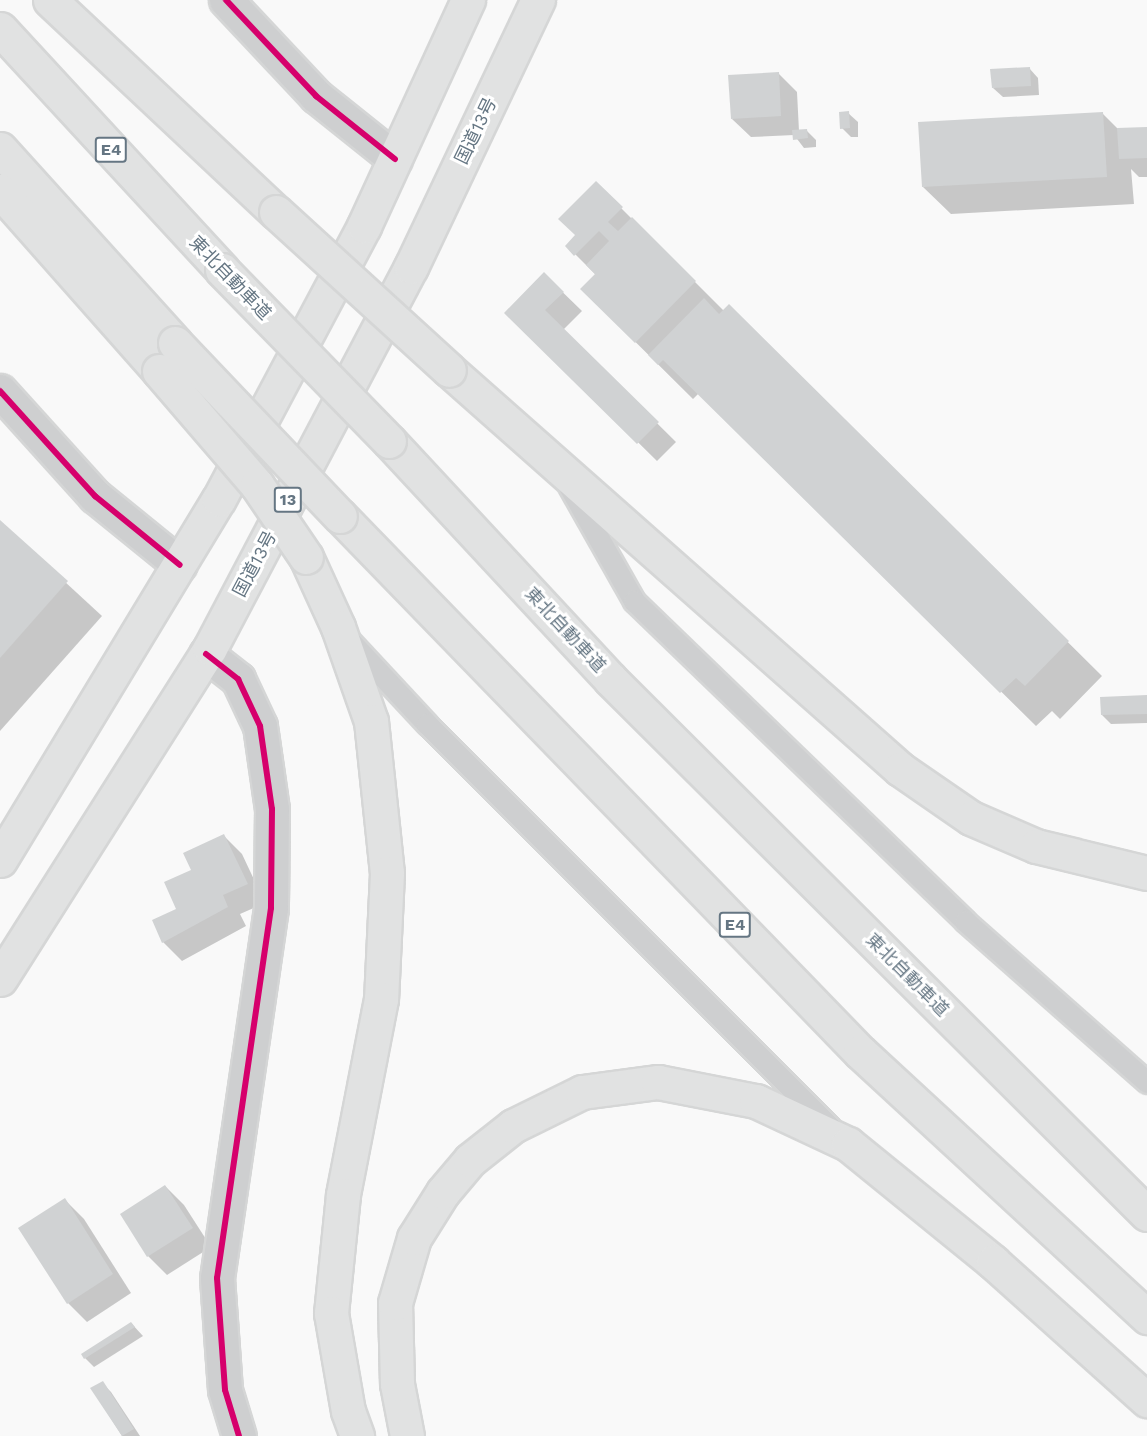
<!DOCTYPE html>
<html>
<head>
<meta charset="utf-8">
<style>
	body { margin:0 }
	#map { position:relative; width:1147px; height:1436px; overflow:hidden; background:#f9f9f9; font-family:"Work Sans","Noto Sans JP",sans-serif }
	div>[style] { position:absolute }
	.shadow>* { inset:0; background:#0003 }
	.building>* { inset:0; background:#d0d2d3 }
	.roads { filter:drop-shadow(2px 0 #d5d6d6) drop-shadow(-2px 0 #d5d6d6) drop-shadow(0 2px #d5d6d6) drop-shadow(0 -2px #d5d6d6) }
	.service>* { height:21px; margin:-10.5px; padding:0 10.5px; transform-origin:10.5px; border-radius:10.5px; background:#cecfd0 }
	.minor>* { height:33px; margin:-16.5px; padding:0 16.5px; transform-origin:16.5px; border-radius:16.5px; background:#cecfd0 }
	.trunk>* { height:33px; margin:-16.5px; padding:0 16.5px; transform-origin:16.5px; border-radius:16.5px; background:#e1e2e2 }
	.motorway>* { height:33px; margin:-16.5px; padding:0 16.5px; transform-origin:16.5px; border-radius:16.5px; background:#e1e2e2 }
	.bridges { filter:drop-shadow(2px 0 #d5d6d6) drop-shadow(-2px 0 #d5d6d6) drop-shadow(0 2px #d5d6d6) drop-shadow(0 -2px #d5d6d6) }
	.motorway-bridge>* { height:33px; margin:-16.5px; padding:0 16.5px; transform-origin:16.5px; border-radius:16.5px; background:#e1e2e2 }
	.cycleway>* { height:6px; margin:-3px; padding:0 3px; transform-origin:3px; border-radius:3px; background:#d6006c }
	span { translate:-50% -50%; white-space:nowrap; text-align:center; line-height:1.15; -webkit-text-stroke:6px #fff; paint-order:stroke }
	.shield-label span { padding:2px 4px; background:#fff; border:2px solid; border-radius:4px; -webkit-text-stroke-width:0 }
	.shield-label { font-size:16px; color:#657683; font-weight:700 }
	.street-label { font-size:18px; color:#657683 }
</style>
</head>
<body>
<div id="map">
	<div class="shadow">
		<i style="clip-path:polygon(1029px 68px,1038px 78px,1039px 95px,1003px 97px,993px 88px)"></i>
		<i style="clip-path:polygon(778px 73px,797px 92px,799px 131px,807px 131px,816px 140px,816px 147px,804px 148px,794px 135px,751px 137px,732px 119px)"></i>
		<i style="clip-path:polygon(848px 113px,858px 122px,858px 137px,851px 137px,842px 128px)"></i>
		<i style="clip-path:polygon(1102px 113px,1119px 130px,1147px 128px,1147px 177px,1139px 177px,1131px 169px,1134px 204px,951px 214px,923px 187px)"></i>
		<i style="clip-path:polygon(596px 183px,724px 311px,729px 306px,1102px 676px,1060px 719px,1052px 711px,1036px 726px,699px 393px,693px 399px,582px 289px,596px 275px,567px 246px,577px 236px)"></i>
		<i style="clip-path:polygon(544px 274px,582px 311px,563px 330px,676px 442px,657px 461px,507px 313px)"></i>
		<i style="clip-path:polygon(0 522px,102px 616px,0 731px)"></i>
		<i style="clip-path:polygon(1147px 696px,1147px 723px,1111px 724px,1102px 715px)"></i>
		<i style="clip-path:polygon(224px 836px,242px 854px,265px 903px,240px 914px,246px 926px,182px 961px,163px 942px,193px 870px)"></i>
		<i style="clip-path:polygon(165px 1186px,184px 1205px,211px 1247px,167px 1275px,148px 1256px,122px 1214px)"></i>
		<i style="clip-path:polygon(65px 1200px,84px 1219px,131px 1293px,87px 1322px,68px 1303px,20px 1229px)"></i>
		<i style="clip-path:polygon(131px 1323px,143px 1336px,94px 1367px,85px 1358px)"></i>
		<i style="clip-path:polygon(102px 1383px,111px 1392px,140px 1436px,122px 1436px,92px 1389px)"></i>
	</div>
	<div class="building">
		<i style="clip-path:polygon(1030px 67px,1031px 86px,992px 88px,990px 69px)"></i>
		<i style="clip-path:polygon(779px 72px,781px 116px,731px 119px,728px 75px)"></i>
		<i style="clip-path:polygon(849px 111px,850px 128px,840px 129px,839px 112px)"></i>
		<i style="clip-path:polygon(1103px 112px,1107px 177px,922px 187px,918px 122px)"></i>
		<i style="clip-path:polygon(1147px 127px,1147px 158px,1119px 159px,1117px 128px)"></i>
		<i style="clip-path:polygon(807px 129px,808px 138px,793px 140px,792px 130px)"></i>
		<i style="clip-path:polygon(596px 181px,623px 207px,608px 222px,618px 231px,632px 217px,696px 281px,635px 343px,580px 289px,595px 274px,586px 265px,609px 241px,599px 231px,574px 256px,565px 246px,575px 235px,558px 219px)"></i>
		<i style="clip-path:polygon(544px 272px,564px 292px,545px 310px,659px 422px,637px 444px,504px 313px)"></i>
		<i style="clip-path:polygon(704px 298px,719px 314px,729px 304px,1069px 641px,1025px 686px,1016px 678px,1000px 693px,663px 360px,658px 365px,648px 355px)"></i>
		<i style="clip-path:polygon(0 520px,68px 581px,0 658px)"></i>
		<i style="clip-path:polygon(1147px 695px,1147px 714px,1101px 715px,1100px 697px)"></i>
		<i style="clip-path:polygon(224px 834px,248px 884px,223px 895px,228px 907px,162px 943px,152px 920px,176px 909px,164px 882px,191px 870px,183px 853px)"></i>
		<i style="clip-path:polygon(165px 1185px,193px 1228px,147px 1257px,120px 1214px)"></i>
		<i style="clip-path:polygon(65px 1198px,113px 1274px,67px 1304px,18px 1228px)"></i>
		<i style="clip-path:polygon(131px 1322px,135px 1327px,84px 1359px,81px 1354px)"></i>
		<i style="clip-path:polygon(103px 1381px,134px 1429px,122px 1436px,90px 1388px)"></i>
	</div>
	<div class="roads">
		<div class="service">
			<i style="left:569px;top:486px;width:132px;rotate:60.5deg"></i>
			<i style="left:634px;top:601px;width:460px;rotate:44deg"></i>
			<i style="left:965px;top:921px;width:243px;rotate:41.5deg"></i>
			<i style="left:348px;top:639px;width:116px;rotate:47.1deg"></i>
			<i style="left:427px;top:724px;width:570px;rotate:45deg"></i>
		</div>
		<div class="minor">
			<i style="left:226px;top:0;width:132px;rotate:46.8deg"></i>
			<i style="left:316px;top:96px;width:101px;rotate:38.6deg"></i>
			<i style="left:0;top:391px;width:142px;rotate:47.9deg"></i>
			<i style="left:95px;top:496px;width:109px;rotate:39.1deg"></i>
			<i style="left:206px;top:654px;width:41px;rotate:38deg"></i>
			<i style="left:238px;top:679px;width:52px;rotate:64.9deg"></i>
			<i style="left:260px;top:726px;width:84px;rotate:81.8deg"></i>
			<i style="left:272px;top:809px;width:99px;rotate:90.6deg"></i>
			<i style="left:271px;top:908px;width:374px;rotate:98.3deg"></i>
			<i style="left:217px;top:1278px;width:112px;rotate:85.9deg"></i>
			<i style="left:225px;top:1390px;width:48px;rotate:73.1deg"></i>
		</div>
		<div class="trunk">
			<i style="left:0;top:860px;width:422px;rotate:-58.8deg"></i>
			<i style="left:219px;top:499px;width:309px;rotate:-62deg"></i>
			<i style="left:364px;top:226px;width:249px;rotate:-65.3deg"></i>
			<i style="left:0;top:979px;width:392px;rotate:-57.6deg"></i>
			<i style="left:210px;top:648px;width:431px;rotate:-62.2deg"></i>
			<i style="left:411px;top:267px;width:296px;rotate:-64.6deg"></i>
		</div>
		<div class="motorway">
			<i style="left:50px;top:0;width:310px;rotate:43.2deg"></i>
			<i style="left:0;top:29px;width:328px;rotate:47.3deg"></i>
			<i style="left:0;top:149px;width:261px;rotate:47.9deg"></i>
			<i style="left:0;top:191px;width:240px;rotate:48.5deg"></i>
			<i style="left:449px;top:370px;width:602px;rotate:41.5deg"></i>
			<i style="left:900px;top:769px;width:86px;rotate:34.6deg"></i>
			<i style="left:971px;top:818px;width:71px;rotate:23.3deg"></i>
			<i style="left:1036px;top:846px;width:114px;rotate:13.7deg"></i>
			<i style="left:389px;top:441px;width:325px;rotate:47.1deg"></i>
			<i style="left:610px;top:679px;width:758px;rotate:44.89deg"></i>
			<i style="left:340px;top:516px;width:747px;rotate:45.87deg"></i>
			<i style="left:860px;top:1052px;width:391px;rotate:42.7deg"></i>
			<i style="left:306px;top:557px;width:77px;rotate:65.4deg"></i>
			<i style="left:338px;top:627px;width:100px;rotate:70.7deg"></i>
			<i style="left:371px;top:721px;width:153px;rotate:84deg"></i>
			<i style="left:387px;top:873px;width:126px;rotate:92.7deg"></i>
			<i style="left:381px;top:999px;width:200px;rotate:101deg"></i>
			<i style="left:343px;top:1195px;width:119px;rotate:95.8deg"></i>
			<i style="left:331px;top:1313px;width:99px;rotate:80.2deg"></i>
			<i style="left:348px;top:1411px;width:27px;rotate:70deg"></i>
			<i style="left:407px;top:1436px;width:53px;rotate:-100.9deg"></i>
			<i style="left:397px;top:1384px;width:81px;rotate:-91.4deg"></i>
			<i style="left:395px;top:1303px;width:68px;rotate:-73.7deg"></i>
			<i style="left:414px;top:1238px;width:54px;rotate:-57.8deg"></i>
			<i style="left:443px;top:1192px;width:42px;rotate:-49.8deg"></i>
			<i style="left:470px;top:1160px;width:55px;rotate:-38.3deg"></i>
			<i style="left:513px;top:1126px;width:77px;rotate:-26.2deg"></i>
			<i style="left:582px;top:1092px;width:77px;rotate:-7.5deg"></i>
			<i style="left:658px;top:1082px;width:100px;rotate:11deg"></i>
			<i style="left:756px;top:1101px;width:102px;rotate:25.1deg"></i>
			<i style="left:848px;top:1144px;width:187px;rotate:39.1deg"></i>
			<i style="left:993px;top:1262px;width:207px;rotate:41.9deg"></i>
		</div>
	</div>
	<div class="bridges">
		<div class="motorway-bridge">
			<i style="left:276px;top:212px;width:234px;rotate:42.4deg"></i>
			<i style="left:222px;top:270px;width:239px;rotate:45.7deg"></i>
			<i style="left:175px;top:343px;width:239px;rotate:46.4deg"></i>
			<i style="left:159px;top:371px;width:150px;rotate:49.3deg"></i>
			<i style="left:257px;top:485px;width:87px;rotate:55.8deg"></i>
		</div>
	</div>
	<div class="cycleway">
		<i style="left:226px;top:0;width:132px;rotate:46.8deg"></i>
		<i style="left:316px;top:96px;width:101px;rotate:38.6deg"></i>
		<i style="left:0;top:391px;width:142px;rotate:47.9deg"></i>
		<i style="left:95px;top:496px;width:109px;rotate:39.1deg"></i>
		<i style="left:206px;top:654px;width:41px;rotate:38deg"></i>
		<i style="left:238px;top:679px;width:52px;rotate:64.9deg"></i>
		<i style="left:260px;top:726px;width:84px;rotate:81.8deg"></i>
		<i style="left:272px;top:809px;width:99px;rotate:90.6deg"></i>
		<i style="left:271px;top:908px;width:374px;rotate:98.3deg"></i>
		<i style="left:217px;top:1278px;width:112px;rotate:85.9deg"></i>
		<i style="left:225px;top:1390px;width:48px;rotate:73.1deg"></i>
	</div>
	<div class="shield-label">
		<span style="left:111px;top:150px">E4</span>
		<span style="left:288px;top:500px">13</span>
		<span style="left:735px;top:925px">E4</span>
	</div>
	<div class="street-label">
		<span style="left:476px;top:131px;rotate:-64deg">国道13号</span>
		<span style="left:230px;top:278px;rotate:46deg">東北自動車道</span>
		<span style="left:255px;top:564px;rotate:-62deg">国道13号</span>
		<span style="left:565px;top:630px;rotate:47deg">東北自動車道</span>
		<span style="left:907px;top:975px;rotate:45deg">東北自動車道</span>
	</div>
</div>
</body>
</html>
